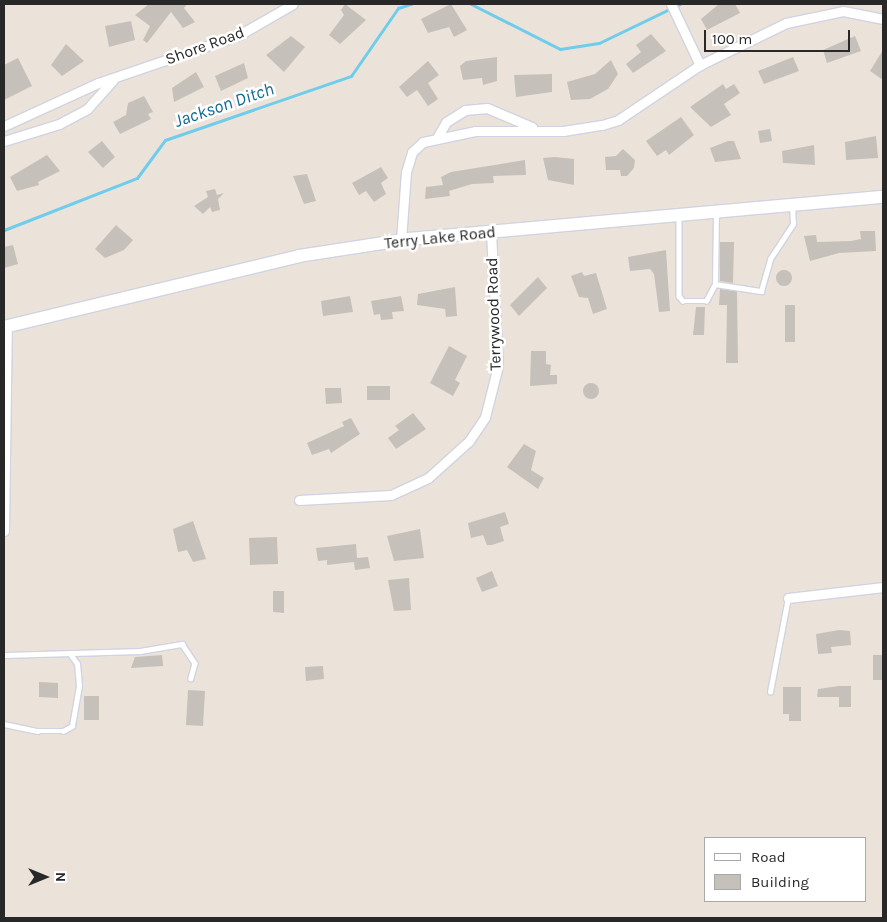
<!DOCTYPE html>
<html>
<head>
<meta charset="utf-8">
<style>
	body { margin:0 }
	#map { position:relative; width:887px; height:922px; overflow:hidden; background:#ebe3da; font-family:Karla,sans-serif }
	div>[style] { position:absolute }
	.stream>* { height:3px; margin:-1.5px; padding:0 1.5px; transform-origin:1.5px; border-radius:1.5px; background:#6fcdeb }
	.building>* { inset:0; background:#c6c0ba }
	.round { border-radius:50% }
	.roads { filter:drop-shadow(1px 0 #d0d3e1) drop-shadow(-1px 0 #d0d3e1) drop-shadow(0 1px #d0d3e1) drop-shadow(0 -1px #d0d3e1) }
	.lane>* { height:4.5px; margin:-2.25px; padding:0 2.25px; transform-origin:2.25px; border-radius:2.25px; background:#fff }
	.street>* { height:9px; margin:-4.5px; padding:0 4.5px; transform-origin:4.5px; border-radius:4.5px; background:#fff }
	.secondary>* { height:12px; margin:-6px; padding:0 6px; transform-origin:6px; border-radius:6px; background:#fff }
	span { translate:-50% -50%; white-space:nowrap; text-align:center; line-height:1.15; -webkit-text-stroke:5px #fff; paint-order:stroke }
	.street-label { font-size:16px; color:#282828 }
	.water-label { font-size:18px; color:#106a94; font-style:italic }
	.frame { position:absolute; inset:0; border:5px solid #282828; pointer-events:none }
	.legend { position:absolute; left:704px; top:837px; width:162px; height:65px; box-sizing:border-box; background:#fff; border:1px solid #a9a9a9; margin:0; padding:6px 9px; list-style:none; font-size:15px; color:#282828 }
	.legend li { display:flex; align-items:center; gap:10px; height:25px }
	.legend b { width:25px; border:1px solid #a9a9a9 }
	.north { position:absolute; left:20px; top:852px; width:50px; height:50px; -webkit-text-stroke:4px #fff; paint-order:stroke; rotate:90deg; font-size:14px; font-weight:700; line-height:20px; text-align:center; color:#282828 }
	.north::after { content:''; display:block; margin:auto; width:18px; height:22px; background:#282828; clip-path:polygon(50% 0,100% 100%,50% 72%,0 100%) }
	.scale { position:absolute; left:704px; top:30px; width:146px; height:22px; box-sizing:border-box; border:2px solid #282828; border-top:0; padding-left:6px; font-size:15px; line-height:18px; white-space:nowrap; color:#282828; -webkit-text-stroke:4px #fff; paint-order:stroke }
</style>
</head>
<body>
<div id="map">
	<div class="stream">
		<i style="left:471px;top:4px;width:100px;rotate:26.8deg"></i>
		<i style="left:560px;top:49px;width:39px;rotate:-9deg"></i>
		<i style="left:599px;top:43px;width:90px;rotate:-25.7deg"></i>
		<i style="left:4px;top:230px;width:143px;rotate:-21.4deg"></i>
		<i style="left:137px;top:178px;width:47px;rotate:-53.6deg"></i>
		<i style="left:165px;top:140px;width:197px;rotate:-19deg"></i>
		<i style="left:351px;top:76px;width:83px;rotate:-55.3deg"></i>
		<i style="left:398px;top:8px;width:14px;rotate:-17deg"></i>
	</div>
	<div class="building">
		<i style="clip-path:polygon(149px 4px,187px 4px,184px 8px,195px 22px,183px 28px,171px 12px,147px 43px,143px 40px,150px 26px,135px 15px)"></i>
		<i style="clip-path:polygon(345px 4px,366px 20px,340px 44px,329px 35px,344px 15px,341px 10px)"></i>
		<i style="clip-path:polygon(451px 4px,467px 30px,454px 37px,449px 27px,428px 33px,421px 19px)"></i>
		<i style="clip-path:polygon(719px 4px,735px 4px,740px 13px,707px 30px,701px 19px)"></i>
		<i style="clip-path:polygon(131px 21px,135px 40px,109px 47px,105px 26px)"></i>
		<i style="clip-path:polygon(651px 34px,666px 51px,633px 73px,626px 64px,641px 52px,636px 45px)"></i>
		<i style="clip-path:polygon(291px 36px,305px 47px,284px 72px,266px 55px)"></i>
		<i style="clip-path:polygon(855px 36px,861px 51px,827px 63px,823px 50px)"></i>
		<i style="clip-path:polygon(66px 44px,84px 61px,62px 76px,51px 65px)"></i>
		<i style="clip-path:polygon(883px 50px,883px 80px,870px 71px)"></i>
		<i style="clip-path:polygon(497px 57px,497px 81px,483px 85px,482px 78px,463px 80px,460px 66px,466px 61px)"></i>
		<i style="clip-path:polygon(793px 57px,799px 71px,764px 84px,758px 71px)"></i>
		<i style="clip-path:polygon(18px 58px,32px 86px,4px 100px,4px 65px)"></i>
		<i style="clip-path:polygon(611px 60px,618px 74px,608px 89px,590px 99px,571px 100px,567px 82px,595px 74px)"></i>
		<i style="clip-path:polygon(428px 61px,439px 75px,428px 83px,438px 99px,428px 106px,417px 90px,407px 97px,399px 87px)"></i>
		<i style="clip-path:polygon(244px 63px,248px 78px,221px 91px,215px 76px)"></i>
		<i style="clip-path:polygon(196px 72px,204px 87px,174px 102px,172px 88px)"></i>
		<i style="clip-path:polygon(552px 74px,552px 92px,516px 97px,514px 75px)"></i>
		<i style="clip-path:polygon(723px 84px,726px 89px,734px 84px,740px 93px,724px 104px,731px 115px,711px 127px,690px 107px)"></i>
		<i style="clip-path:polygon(144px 96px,153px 112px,148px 114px,151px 119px,120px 134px,113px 122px,126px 115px,128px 103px)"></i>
		<i style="clip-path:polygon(681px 117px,694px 135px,669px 155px,666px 150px,657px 156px,646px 141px)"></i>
		<i style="clip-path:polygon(770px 129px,772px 141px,760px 143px,758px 131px)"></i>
		<i style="clip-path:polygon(876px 136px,878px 158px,846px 160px,845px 142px)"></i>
		<i style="clip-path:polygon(102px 141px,115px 157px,103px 168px,88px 152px)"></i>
		<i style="clip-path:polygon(728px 141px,734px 141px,741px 159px,715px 162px,710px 148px)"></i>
		<i style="clip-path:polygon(814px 145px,815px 165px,783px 163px,782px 151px)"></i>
		<i style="clip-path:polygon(623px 149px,635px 160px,634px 168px,627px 176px,621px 176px,620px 170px,606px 170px,605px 157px,616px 156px)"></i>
		<i style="clip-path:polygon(47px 155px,60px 171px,38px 182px,39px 185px,17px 191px,10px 177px)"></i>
		<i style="clip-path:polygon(555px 157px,574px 159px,574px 185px,548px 180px,543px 158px)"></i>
		<i style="clip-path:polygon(525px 160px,526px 175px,493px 176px,494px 183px,472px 184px,449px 191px,450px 196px,425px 199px,426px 187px,443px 185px,441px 177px,451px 172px)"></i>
		<i style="clip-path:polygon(381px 167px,388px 178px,381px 183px,386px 194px,374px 202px,366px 191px,359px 195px,352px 183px)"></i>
		<i style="clip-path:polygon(307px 174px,316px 201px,304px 204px,293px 176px)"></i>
		<i style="clip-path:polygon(215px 189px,217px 195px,224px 193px,218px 199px,220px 210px,212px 212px,210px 207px,203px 214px,194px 206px,208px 197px,206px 191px)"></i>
		<i style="clip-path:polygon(116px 225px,133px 240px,124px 250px,105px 258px,95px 249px)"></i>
		<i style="clip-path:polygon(860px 231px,875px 231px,876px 251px,839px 253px,810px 261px,804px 236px,816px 235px,817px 242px,851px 241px,861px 239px)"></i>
		<i style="clip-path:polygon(720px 242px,734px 242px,733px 283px,720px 281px)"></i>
		<i style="clip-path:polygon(13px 245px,18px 264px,4px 268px,4px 247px)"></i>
		<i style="clip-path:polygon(666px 250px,670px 311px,659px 312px,654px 274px,650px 269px,630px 271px,628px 257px)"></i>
		<i class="round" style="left:776px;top:270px;width:16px;height:16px"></i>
		<i style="clip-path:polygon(582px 272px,584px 276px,596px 273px,607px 309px,593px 314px,588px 298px,579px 297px,571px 276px)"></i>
		<i style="clip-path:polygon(538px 277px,547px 288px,519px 316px,510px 305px)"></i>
		<i style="clip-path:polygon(455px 287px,457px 316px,446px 317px,445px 309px,417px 305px,418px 294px)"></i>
		<i style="clip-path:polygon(720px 289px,737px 291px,738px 363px,726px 363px,727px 305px,719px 305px)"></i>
		<i style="clip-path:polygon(350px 296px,353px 312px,323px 316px,321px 301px)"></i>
		<i style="clip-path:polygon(401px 296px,404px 311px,392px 312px,393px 319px,381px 320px,380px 314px,374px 315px,371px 301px)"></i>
		<i style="clip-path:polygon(785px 305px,795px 305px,795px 342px,785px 342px)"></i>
		<i style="clip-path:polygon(696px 307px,705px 307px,704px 335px,693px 335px)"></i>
		<i style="clip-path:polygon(449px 346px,467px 356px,455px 380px,460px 383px,453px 396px,430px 383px)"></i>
		<i style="clip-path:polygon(531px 351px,546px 351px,546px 364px,551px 365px,550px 375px,557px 375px,557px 384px,530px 386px)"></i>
		<i class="round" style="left:583px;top:383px;width:16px;height:16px"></i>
		<i style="clip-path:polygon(367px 386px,390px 386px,390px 400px,367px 400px)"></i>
		<i style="clip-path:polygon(325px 388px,341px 388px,342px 403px,326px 404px)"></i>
		<i style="clip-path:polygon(413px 413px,426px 429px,396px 449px,388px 438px,399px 430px,395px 426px)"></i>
		<i style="clip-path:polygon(351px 418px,360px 434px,331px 453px,329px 449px,312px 455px,307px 443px,344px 426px,342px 422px)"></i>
		<i style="clip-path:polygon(524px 444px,536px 451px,531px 470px,544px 478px,538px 489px,507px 467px)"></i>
		<i style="clip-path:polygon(505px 512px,509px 524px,500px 527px,504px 541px,492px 545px,487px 545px,483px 535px,471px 538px,468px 523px)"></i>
		<i style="clip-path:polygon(193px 521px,206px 559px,193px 562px,187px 550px,178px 552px,173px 529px)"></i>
		<i style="clip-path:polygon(420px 529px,424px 558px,394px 561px,387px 536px)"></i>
		<i style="clip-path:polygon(277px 537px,278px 564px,250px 565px,249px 538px)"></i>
		<i style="clip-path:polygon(356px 544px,357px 558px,368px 557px,370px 568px,355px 570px,354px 562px,327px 565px,327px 560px,318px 561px,316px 548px)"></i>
		<i style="clip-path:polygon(492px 571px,498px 586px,482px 592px,476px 578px)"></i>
		<i style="clip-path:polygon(409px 578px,411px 610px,394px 611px,388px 580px)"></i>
		<i style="clip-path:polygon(273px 591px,284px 591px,284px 613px,273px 612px)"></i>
		<i style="clip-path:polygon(839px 630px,850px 631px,851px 645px,831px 647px,832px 653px,818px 654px,816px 634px)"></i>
		<i style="clip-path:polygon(162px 655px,163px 666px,131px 668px,135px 657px)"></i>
		<i style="clip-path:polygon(873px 655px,883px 655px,883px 680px,873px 680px)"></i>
		<i style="clip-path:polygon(323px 666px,324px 679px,306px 681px,305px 667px)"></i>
		<i style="clip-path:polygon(39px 682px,58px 683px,58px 698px,39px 697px)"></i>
		<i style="clip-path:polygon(839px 686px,851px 686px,851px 707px,839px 707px,839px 697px,817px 697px,818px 689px)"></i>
		<i style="clip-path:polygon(783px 687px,801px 687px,801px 721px,789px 721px,789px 714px,783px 714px)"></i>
		<i style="clip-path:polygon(188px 690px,205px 691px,203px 726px,186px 725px)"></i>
		<i style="clip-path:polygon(84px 696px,99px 696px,99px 720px,84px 720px)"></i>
	</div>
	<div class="roads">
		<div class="lane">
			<i style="left:679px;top:217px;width:79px;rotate:90deg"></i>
			<i style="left:679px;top:296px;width:6px;rotate:51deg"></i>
			<i style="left:683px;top:301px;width:23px"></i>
			<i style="left:706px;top:301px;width:19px;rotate:-62deg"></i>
			<i style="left:715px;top:284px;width:70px;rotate:-89.2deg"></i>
			<i style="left:715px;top:284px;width:47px;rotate:8.7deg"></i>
			<i style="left:761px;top:291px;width:33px;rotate:-74deg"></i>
			<i style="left:770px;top:259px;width:42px;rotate:-56.7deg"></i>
			<i style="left:793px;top:224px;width:17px;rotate:-93deg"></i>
			<i style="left:4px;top:655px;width:136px;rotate:-1.7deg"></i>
			<i style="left:140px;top:651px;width:43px;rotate:-9.5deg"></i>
			<i style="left:182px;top:644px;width:23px;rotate:56deg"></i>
			<i style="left:195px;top:663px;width:16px;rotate:105deg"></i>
			<i style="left:770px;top:692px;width:96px;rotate:-79.2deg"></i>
			<i style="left:4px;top:724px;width:34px;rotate:12deg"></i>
			<i style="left:37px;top:731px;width:26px"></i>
			<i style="left:63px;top:731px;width:10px;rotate:-29deg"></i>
			<i style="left:72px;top:726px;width:41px;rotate:-80.1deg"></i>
			<i style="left:79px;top:686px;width:22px;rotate:-95deg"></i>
			<i style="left:77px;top:664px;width:12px;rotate:-125deg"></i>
		</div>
		<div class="street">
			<i style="left:671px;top:4px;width:68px;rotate:64.6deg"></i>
			<i style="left:4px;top:126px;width:103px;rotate:-24.6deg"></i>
			<i style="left:98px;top:83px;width:149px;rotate:-18.8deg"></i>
			<i style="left:239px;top:35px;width:62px;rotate:-29.9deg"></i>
			<i style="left:438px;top:136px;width:16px;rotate:-60deg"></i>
			<i style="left:446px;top:122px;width:22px;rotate:-32deg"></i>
			<i style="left:465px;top:110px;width:22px;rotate:-5deg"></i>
			<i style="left:487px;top:108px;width:49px;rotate:22.9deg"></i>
			<i style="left:4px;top:141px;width:58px;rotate:-17.2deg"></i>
			<i style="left:59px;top:124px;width:32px;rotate:-28deg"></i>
			<i style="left:87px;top:109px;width:38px;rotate:-48deg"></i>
			<i style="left:401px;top:240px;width:68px;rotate:-85.8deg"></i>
			<i style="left:406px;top:172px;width:21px;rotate:-73deg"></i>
			<i style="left:412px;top:152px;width:15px;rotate:-42deg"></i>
			<i style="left:423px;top:142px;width:53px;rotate:-11.9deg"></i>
			<i style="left:475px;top:131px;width:88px"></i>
			<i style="left:563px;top:131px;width:39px;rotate:-9deg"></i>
			<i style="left:602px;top:125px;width:17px;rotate:-17deg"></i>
			<i style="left:618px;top:120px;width:99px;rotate:-33.9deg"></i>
			<i style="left:700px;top:65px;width:96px;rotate:-26deg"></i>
			<i style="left:786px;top:23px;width:58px;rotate:-11.9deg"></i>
			<i style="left:843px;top:11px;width:41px;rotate:11.3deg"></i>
			<i style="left:299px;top:500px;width:92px;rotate:-3.1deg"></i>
			<i style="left:391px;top:495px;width:41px;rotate:-24.7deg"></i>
			<i style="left:428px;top:478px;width:55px;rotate:-42.1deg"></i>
			<i style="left:469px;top:441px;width:29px;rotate:-56deg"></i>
			<i style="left:485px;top:417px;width:53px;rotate:-75.7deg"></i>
			<i style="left:498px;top:366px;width:133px;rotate:-93deg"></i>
			<i style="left:4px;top:531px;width:205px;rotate:-89.2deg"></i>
			<i style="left:788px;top:598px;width:96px;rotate:-6.6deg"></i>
		</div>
		<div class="secondary">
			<i style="left:4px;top:327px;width:303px;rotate:-13.5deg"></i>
			<i style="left:299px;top:256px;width:111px;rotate:-8.8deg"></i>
			<i style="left:409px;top:239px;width:476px;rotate:-5.1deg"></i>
		</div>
	</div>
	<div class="street-label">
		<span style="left:205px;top:46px;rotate:-20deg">Shore Road</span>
		<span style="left:440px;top:238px;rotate:-6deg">Terry Lake Road</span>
		<span style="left:494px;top:314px;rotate:-92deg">Terrywood Road</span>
	</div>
	<div class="water-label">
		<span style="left:224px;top:105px;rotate:-19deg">Jackson Ditch</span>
	</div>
	<div class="frame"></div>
	<ul class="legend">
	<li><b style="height:6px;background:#fff"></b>Road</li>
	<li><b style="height:14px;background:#c6c0ba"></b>Building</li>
	</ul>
	<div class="north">N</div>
	<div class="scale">100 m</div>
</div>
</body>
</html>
